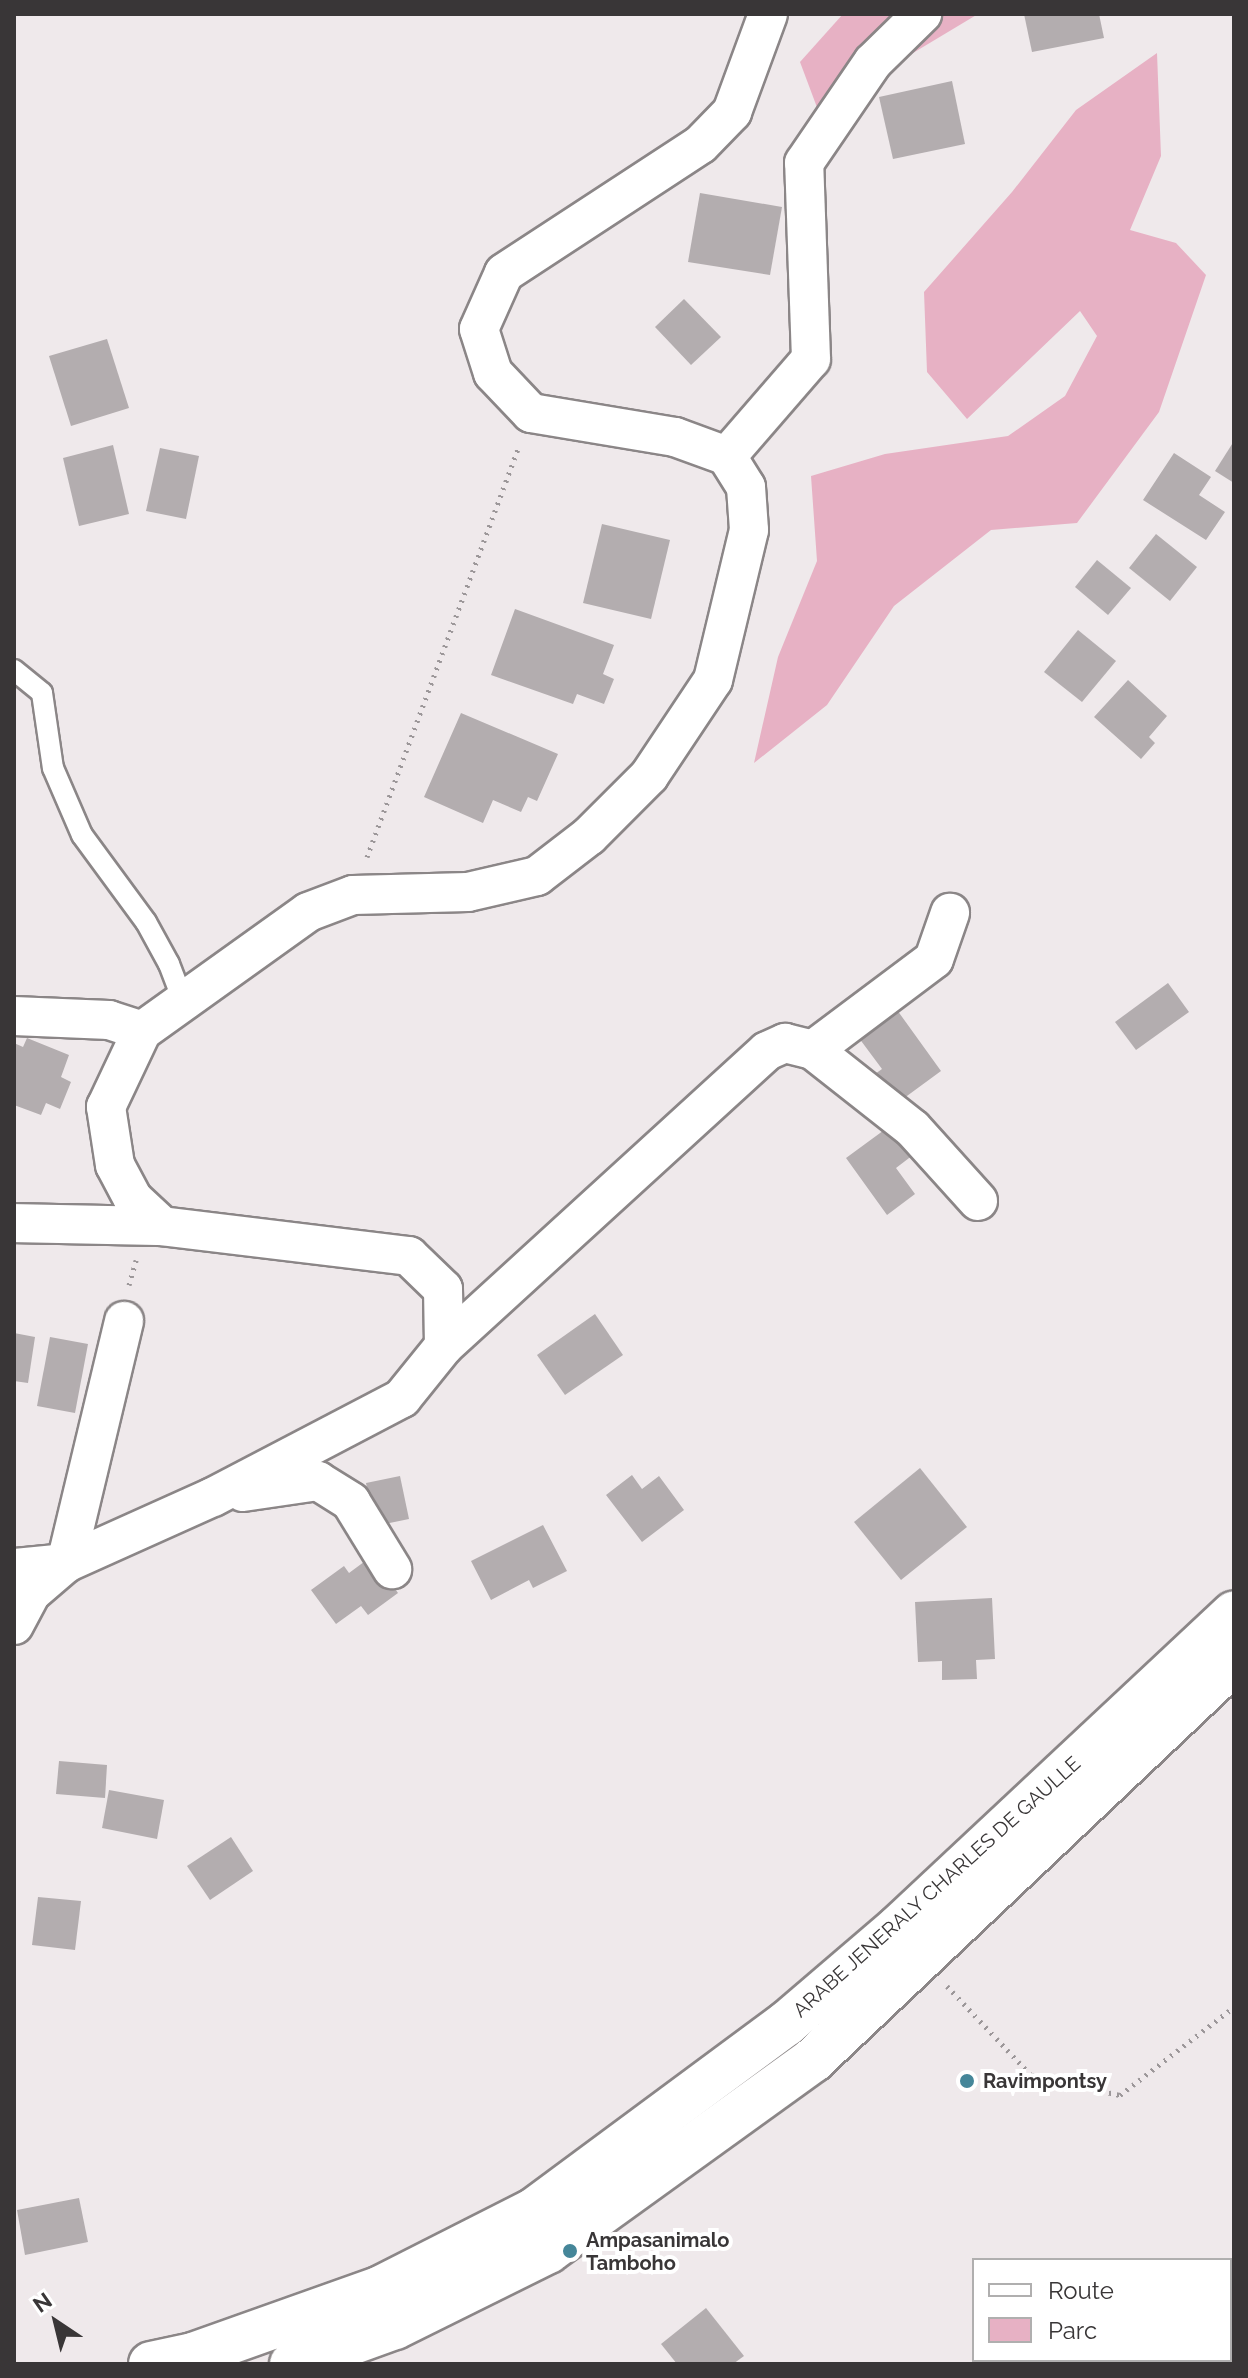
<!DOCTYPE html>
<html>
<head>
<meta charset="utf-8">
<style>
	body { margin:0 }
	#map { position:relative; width:1248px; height:2378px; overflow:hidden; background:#efe9eb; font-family:Raleway,sans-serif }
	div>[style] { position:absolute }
	.green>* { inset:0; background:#e7b1c4 }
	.building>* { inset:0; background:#b3adaf }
	.path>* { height:5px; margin-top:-2.5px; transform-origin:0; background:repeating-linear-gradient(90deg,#9c9799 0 2px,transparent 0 8px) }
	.roads { filter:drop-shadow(2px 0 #8b8687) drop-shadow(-2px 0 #8b8687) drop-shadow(0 2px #8b8687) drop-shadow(0 -2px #8b8687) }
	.service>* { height:20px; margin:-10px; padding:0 10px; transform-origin:10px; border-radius:10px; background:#fff }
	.minor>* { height:38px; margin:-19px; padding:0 19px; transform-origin:19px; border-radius:19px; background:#fff }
	.tertiary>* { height:44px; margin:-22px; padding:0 22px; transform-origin:22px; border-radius:22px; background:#fff }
	.dots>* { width:22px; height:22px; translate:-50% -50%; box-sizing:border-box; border:4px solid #fff; border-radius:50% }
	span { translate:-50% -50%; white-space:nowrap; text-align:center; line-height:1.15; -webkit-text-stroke:8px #fff; paint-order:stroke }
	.street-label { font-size:20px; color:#393637 }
	.poi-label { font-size:20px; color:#393637; font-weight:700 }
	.left { translate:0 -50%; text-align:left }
	.frame { position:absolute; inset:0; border:16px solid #393637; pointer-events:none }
	.legend { position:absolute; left:972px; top:2258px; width:260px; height:104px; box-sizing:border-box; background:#fff; border:2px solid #b0afaf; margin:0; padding:10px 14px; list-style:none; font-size:24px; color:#393637 }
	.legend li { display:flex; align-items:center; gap:16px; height:40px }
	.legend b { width:40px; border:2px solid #b0afaf }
	.north { position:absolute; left:16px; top:2282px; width:80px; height:80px; -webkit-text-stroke:6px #fff; paint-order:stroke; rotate:325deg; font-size:22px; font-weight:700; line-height:32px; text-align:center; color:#393637 }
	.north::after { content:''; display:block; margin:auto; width:28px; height:36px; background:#393637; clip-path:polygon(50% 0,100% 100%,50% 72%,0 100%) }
</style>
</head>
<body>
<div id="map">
	<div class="green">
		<i style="clip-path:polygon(843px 14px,978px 14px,818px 110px,800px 62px)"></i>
		<i style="clip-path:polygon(1157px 53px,1161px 156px,1130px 230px,1176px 243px,1206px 275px,1159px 412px,1077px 523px,991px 530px,894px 606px,827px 705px,754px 763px,778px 657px,817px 561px,811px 476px,885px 454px,1008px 436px,1065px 396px,1097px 336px,1080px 311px,967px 419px,927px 372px,924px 292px,1012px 192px,1076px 110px)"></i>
	</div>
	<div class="building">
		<i style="clip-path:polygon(1024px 14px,1099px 14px,1104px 38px,1032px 52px)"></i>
		<i style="clip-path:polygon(952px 81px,965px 144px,893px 159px,879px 97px)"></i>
		<i style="clip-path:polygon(700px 193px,782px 207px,770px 275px,688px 262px)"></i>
		<i style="clip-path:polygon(684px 299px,721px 337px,691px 365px,655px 327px)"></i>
		<i style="clip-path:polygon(107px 339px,129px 408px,71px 426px,49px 356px)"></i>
		<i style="clip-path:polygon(1234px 441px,1234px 483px,1215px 471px)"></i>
		<i style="clip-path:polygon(113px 445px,129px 514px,79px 526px,63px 458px)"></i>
		<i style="clip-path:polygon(160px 448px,199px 456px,186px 519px,146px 511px)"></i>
		<i style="clip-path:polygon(1174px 453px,1211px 477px,1199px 495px,1225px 512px,1206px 540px,1143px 500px)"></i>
		<i style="clip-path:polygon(602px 524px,670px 540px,651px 619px,583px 603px)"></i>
		<i style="clip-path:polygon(1156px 534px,1197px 567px,1170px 601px,1129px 568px)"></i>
		<i style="clip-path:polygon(1097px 560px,1131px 588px,1108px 615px,1075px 587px)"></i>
		<i style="clip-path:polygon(515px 609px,614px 645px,603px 674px,614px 679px,604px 704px,577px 694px,573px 704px,491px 675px)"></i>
		<i style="clip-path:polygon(1078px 630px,1116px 661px,1082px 702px,1044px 672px)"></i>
		<i style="clip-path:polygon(1128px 680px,1167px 716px,1149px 737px,1155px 743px,1141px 759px,1094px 717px)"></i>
		<i style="clip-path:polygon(461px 713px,558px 754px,537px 801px,528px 797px,521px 812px,493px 800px,483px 823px,424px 797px)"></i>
		<i style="clip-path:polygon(1168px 983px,1189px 1012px,1136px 1050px,1115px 1022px)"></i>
		<i style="clip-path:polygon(887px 996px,941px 1071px,896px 1104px,875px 1074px,882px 1069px,853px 1030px)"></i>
		<i style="clip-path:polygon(27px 1038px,69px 1055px,61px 1077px,71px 1082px,60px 1109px,46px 1103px,41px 1115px,14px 1105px,14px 1043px,23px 1047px)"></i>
		<i style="clip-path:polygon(891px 1125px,913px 1155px,896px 1168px,915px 1194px,887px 1215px,846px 1158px)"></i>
		<i style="clip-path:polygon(595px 1314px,623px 1355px,565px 1395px,537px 1355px)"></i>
		<i style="clip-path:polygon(14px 1333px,35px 1337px,28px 1383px,14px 1381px)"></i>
		<i style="clip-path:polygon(50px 1337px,88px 1344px,75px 1413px,37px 1406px)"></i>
		<i style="clip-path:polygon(920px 1468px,967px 1527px,901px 1580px,854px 1522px)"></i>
		<i style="clip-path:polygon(632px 1475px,642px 1489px,659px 1476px,684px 1510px,642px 1542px,606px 1495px)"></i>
		<i style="clip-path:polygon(400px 1476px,409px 1519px,375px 1526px,366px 1483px)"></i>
		<i style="clip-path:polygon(543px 1525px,567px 1571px,533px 1588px,529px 1580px,491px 1600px,471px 1561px)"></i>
		<i style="clip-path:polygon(372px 1556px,398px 1593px,368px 1615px,361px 1606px,336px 1624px,311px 1590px,344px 1566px,349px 1573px)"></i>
		<i style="clip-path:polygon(992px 1598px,995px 1659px,976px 1660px,977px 1679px,942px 1680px,942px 1661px,918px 1662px,915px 1602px)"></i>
		<i style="clip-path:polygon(59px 1761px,107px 1765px,105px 1798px,56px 1794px)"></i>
		<i style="clip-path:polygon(109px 1790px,164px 1800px,157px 1839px,102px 1828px)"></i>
		<i style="clip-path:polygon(231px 1837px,253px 1871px,210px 1900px,187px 1866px)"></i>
		<i style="clip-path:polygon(38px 1897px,81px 1901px,75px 1950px,32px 1945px)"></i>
		<i style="clip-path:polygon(79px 2198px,88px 2242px,25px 2255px,17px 2210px)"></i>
		<i style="clip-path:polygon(706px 2308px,744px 2356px,733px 2364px,677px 2364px,661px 2344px)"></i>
	</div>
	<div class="path">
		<i style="left:367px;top:857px;width:438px;rotate:-69.7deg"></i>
		<i style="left:129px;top:1285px;width:26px;rotate:-74deg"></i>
		<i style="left:947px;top:1986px;width:122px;rotate:46.7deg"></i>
		<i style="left:1031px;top:2075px;width:91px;rotate:12.7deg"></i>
		<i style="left:1120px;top:2095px;width:144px;rotate:-37.7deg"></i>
	</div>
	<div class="roads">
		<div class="service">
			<i style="left:14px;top:670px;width:36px;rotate:39deg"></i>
			<i style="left:42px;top:693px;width:76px;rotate:81.7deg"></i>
			<i style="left:53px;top:768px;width:73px;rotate:66.6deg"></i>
			<i style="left:82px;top:835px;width:108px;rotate:53.7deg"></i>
			<i style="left:146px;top:922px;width:48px;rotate:61.3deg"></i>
			<i style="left:169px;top:964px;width:40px;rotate:69deg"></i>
		</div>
		<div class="minor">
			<i style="left:727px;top:456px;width:128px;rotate:-49.1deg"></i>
			<i style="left:811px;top:359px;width:196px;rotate:-92deg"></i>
			<i style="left:804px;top:163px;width:122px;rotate:-55.7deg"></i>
			<i style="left:873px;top:62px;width:69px;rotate:-44.4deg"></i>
			<i style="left:14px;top:1016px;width:95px;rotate:2.4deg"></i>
			<i style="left:109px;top:1020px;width:35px;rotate:18deg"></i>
			<i style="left:813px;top:1050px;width:151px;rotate:-36.9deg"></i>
			<i style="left:934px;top:959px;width:49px;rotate:-70.8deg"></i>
			<i style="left:14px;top:1223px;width:148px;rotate:1.2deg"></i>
			<i style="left:444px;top:1346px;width:437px;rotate:-42.4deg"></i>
			<i style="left:767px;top:1051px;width:20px;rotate:-24deg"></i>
			<i style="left:785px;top:1043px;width:29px;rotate:14deg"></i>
			<i style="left:813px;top:1050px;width:127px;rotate:38.3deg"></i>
			<i style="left:913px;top:1129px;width:97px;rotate:47.9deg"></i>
			<i style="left:243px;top:1492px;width:76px;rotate:-8.3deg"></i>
			<i style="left:318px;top:1481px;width:39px;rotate:32deg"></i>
			<i style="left:351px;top:1502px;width:79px;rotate:58.5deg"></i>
			<i style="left:14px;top:1568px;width:52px;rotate:-5.5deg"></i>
			<i style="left:66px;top:1563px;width:249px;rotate:-76.5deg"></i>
			<i style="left:14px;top:1625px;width:36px;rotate:-62deg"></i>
			<i style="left:31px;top:1593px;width:46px;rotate:-40.6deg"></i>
			<i style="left:66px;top:1563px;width:161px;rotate:-24.2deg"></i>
			<i style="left:213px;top:1497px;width:213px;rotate:-27.6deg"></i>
			<i style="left:402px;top:1398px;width:67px;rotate:-51.1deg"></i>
			<i style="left:444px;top:1346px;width:57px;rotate:-91deg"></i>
			<i style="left:443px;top:1289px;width:47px;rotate:-135.9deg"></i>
			<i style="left:409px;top:1256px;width:249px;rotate:-173.1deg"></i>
			<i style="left:162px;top:1226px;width:40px;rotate:-137deg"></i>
			<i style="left:133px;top:1199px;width:38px;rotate:-118deg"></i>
			<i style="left:115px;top:1165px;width:59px;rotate:-98.8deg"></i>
			<i style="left:106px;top:1107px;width:84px;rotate:-64.7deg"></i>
			<i style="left:142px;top:1031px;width:204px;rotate:-35.6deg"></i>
			<i style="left:308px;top:912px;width:48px;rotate:-20.7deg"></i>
			<i style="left:353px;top:895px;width:115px;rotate:-1.5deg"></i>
			<i style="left:468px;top:892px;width:71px;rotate:-13.1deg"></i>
			<i style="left:537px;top:876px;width:66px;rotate:-37.6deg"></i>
			<i style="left:589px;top:836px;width:85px;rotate:-45deg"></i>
			<i style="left:649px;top:776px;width:115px;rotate:-56.3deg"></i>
			<i style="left:713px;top:680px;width:154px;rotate:-76.5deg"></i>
			<i style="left:749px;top:530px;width:43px;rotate:-94deg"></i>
			<i style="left:746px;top:487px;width:36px;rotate:-122deg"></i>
			<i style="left:727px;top:456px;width:55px;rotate:-159.9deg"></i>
			<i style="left:675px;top:437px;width:146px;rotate:-170.5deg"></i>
			<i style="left:531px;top:413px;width:55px;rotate:-133.5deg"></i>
			<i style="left:493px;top:373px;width:46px;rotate:-107.7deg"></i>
			<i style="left:479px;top:329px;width:61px;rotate:-65.9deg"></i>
			<i style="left:504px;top:273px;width:235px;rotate:-33.2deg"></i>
			<i style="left:701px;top:144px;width:45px;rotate:-45.9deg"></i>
			<i style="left:732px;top:112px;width:104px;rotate:-69.8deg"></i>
		</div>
		<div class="tertiary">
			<i style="left:151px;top:2364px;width:43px;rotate:-12.1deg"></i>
			<i style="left:193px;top:2355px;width:200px;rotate:-19.6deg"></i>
			<i style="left:381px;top:2288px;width:170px;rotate:-26.9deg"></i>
			<i style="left:533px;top:2211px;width:315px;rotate:-36.5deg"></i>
			<i style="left:786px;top:2024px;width:149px;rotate:-40.6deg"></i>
			<i style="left:899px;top:1927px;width:459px;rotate:-43.1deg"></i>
			<i style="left:292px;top:2364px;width:109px;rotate:-19.8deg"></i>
			<i style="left:395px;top:2327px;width:171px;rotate:-26.4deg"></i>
			<i style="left:548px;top:2251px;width:327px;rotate:-35.8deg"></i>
			<i style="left:813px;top:2060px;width:579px;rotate:-43.39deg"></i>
		</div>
	</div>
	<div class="dots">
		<i style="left:967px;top:2081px;background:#458699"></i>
		<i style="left:570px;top:2251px;background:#458699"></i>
	</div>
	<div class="street-label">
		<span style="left:937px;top:1887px;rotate:-42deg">ARABE JENERALY CHARLES DE GAULLE</span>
	</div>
	<div class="poi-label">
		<span class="left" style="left:983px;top:2081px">Ravimpontsy</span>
		<span class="left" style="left:586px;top:2252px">Ampasanimalo<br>Tamboho</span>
	</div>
	<div class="frame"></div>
	<ul class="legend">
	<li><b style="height:10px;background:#fff"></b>Route</li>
	<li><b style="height:22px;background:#e7b1c4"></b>Parc</li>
	</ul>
	<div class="north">N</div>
</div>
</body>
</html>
